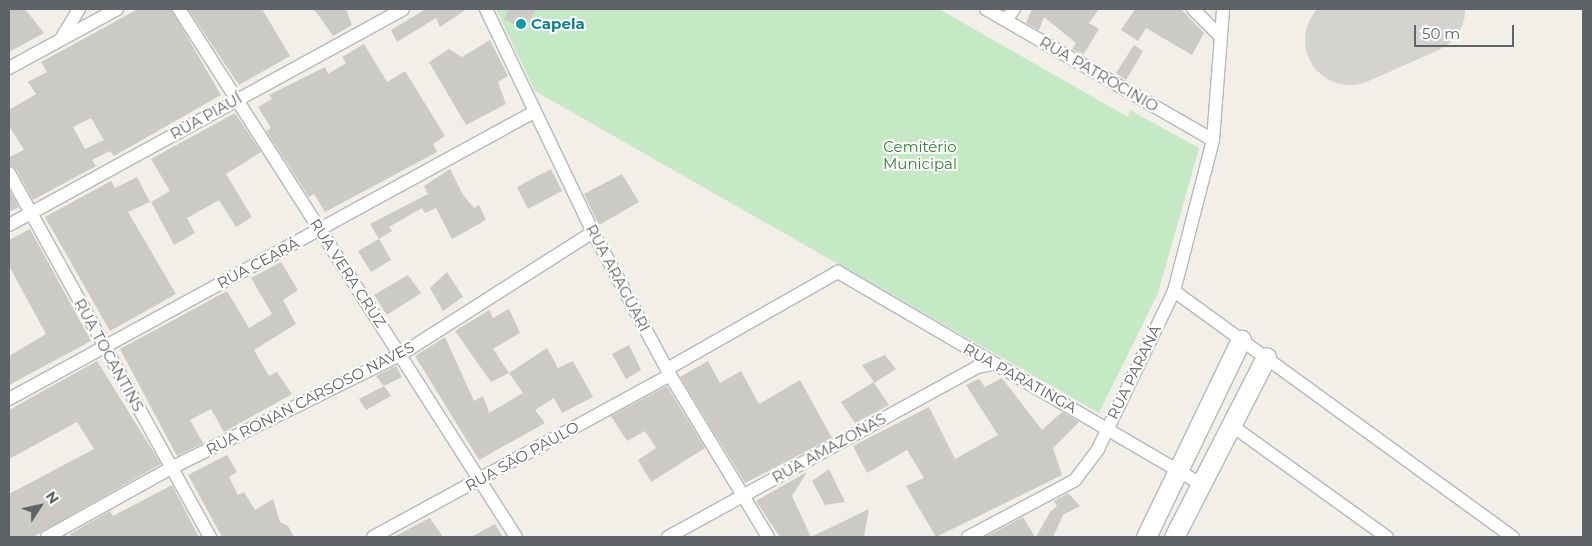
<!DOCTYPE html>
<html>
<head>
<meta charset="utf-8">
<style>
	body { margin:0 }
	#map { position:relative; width:1592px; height:546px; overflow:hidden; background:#f1efe8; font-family:Montserrat,sans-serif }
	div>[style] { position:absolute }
	.green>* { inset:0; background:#c5e8c5 }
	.runway>* { height:90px; margin:-45px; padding:0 45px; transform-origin:45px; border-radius:45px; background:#d4d3d0 }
	.building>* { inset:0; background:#cccac5 }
	.roads { filter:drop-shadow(1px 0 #b5b8bc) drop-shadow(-1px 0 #b5b8bc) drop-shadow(0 1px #b5b8bc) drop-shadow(0 -1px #b5b8bc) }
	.street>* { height:12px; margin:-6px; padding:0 6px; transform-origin:6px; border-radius:6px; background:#fff }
	.secondary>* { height:19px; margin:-9.5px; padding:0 9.5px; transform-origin:9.5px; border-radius:9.5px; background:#fff }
	.dots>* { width:14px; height:14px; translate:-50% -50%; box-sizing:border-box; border:2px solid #fff; border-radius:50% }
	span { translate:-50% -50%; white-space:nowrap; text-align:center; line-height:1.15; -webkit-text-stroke:4px #fff; paint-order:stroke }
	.culture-label { font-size:15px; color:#0d838f; font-weight:700 }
	.left { translate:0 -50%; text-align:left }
	.street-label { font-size:15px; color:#5f6368 }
	.park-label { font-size:15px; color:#348238 }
	.frame { position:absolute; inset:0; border:10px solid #5f6368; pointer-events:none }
	.north { position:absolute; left:15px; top:481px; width:50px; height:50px; -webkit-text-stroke:4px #fff; paint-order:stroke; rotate:55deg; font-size:14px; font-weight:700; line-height:20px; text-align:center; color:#5f6368 }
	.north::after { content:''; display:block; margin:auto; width:18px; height:22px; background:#5f6368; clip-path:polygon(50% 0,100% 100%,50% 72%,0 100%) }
	.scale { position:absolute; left:1414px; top:25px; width:100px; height:22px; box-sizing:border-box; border:2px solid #5f6368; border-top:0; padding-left:6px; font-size:15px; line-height:18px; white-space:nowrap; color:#5f6368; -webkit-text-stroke:4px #fff; paint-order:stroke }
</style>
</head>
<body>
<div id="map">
	<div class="green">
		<i style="clip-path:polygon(496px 9px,939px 9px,1128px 117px,1130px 110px,1199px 148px,1158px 293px,1099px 413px,535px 91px)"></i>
	</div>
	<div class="runway">
		<i style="left:1350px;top:40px;width:77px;rotate:-23.9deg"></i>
	</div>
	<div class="building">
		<i style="clip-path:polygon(9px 9px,25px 9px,44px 33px,9px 52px)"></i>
		<i style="clip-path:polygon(evenodd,138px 9px,171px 9px,221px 95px,114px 156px,110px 151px,92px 160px,96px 166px,33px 200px,16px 169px,9px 165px,9px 157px,24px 150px,9px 126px,9px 110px,36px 94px,28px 82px,47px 72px,41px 62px,138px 9px,91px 118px,104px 140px,85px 149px,73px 127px,91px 118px)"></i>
		<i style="clip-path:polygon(188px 9px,262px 9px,290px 56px,239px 85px)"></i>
		<i style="clip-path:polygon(314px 9px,346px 9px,352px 25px,333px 36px)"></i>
		<i style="clip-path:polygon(426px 9px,467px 9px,440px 27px,436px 18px,397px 42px,391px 30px)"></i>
		<i style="clip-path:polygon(509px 9px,536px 9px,524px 30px,504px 19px)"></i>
		<i style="clip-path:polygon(1032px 9px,1099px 9px,1089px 23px,1099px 29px,1083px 55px,1072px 49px,1076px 43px,1044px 17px,1039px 30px,1026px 23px)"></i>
		<i style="clip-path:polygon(1135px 9px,1181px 9px,1204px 33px,1192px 55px,1146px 28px,1138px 41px,1121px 30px)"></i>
		<i style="clip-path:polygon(490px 40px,508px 76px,498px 82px,506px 104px,466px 125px,429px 62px,449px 49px,462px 57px)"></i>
		<i style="clip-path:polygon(364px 44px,387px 82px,405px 71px,445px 136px,433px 144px,437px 152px,325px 212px,314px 194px,309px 197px,274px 143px,266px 131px,271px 128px,258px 107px,272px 99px,269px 95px,325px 67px,328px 74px,346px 63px,342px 57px)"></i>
		<i style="clip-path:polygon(1134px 45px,1143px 51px,1126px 80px,1116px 73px)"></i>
		<i style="clip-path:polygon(235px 113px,261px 152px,226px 174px,252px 217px,236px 227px,219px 200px,187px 218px,195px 233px,174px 245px,151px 202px,170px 191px,151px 159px)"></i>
		<i style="clip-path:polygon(450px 169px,463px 195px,474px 208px,479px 205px,486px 220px,452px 239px,436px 208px,425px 213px,422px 208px,389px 227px,392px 231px,379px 239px,370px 224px,428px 194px,424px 186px)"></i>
		<i style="clip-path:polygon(551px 169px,562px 191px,528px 209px,517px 187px)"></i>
		<i style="clip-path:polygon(622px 174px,639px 202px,599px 225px,584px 194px)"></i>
		<i style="clip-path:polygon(137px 177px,150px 202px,128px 212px,176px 294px,110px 331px,45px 217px,111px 181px,115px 188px)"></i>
		<i style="clip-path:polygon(9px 189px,19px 207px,9px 212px)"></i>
		<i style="clip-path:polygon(30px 229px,91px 341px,9px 385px,9px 356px,46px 334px,9px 266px,9px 240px)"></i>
		<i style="clip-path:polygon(379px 239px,391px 260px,371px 272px,358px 251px)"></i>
		<i style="clip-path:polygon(281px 262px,298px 290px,283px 300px,296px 324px,254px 350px,269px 376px,277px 372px,292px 394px,224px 432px,211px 409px,190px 420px,203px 443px,177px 456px,120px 349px,227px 291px,249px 328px,272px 314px,251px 278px)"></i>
		<i style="clip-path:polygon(447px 272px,463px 297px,443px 311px,430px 288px)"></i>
		<i style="clip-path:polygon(408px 275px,421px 293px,387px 315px,374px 295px)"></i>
		<i style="clip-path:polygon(509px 309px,520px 333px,493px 349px,509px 373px,491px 382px,455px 331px,489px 310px,493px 318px)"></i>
		<i style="clip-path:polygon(445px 337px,474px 401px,483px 396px,489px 413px,523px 393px,509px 373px,547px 348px,558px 368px,573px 361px,593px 397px,562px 413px,554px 398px,535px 410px,545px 423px,479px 460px,415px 356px)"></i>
		<i style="clip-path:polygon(629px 345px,641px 370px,626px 379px,612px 354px)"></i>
		<i style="clip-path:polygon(885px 355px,896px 369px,874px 383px,889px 405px,855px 423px,841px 402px,874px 382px,862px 365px)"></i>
		<i style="clip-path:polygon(97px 361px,161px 464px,33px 537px,9px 537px,9px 494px,94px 449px,77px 422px,9px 459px,9px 410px)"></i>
		<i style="clip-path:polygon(708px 361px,720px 383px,741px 371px,759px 404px,800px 380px,832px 438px,745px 483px,680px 377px)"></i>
		<i style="clip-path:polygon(396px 366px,402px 377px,384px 386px,376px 376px)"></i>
		<i style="clip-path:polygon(1002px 378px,1042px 430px,1062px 412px,1079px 422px,1053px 448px,1062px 475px,936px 537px,906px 486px,924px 478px,907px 450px,867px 473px,853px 446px,929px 407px,955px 459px,998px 435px,966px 385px,979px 379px,985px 387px)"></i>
		<i style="clip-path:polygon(384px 386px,391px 396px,366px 410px,359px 399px)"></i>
		<i style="clip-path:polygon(667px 386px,705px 448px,651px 482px,638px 460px,656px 448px,645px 431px,627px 441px,611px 416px)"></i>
		<i style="clip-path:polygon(227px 455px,237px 472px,229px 477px,238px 495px,244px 492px,255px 510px,273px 499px,280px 522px,288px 526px,294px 537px,222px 537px,188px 475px)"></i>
		<i style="clip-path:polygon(829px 469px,845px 502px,825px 505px,812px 481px)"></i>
		<i style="clip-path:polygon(807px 472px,792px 496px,811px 537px,869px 509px,864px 537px,780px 537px,756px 501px)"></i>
		<i style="clip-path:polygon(172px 485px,199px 537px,72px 537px,70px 534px,110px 511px,113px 516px)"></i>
		<i style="clip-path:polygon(1068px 493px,1080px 506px,1063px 515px,1053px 537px,1036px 537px,1050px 512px,1057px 506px,1054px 501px)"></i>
		<i style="clip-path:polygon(1023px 517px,1035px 537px,985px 537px,1006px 526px)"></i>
		<i style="clip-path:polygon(430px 518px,443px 537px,394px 537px,414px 526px)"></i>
		<i style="clip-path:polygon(495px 524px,503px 537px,471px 537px)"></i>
	</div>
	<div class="roads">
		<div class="street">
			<i style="left:179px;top:9px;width:626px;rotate:57.45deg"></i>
			<i style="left:486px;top:9px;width:247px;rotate:64.4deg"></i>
			<i style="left:593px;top:232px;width:162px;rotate:61.7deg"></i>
			<i style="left:670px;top:375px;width:189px;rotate:58.8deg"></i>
			<i style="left:986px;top:9px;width:262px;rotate:30deg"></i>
			<i style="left:1193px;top:9px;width:38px;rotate:45deg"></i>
			<i style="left:1006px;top:20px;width:14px;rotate:-54deg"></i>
			<i style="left:61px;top:39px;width:35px;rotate:-59deg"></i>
			<i style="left:9px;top:68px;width:123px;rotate:-28.6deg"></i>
			<i style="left:9px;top:173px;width:416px;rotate:61.1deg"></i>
			<i style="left:9px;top:225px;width:449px;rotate:-28.7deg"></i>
			<i style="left:1174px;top:291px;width:419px;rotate:36deg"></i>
			<i style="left:667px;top:369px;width:197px;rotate:-29.6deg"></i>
			<i style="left:838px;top:272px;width:420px;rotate:30.3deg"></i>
			<i style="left:9px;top:399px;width:598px;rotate:-28.66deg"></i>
			<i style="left:1231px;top:425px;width:192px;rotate:35.7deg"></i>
			<i style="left:47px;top:537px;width:142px;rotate:-29.1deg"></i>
			<i style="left:171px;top:468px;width:255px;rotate:-26.3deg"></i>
			<i style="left:400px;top:355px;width:229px;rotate:-32.5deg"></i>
			<i style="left:373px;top:537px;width:338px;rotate:-28.6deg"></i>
			<i style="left:668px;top:537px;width:353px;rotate:-28.8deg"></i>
			<i style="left:977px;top:367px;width:15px;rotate:-11deg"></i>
			<i style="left:968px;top:537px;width:121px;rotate:-28deg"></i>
			<i style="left:1075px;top:480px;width:39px;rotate:-53deg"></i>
			<i style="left:1098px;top:449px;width:175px;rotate:-64.3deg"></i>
			<i style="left:1174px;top:291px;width:156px;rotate:-75.5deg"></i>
			<i style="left:1213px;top:140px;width:131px;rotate:-85.6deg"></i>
		</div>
		<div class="secondary">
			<i style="left:1146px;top:537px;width:219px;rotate:-64.3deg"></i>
			<i style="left:1174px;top:537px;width:202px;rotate:-62.9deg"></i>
		</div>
	</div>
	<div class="dots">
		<i style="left:521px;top:24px;background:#0f9aa8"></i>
	</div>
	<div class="culture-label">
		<span class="left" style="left:531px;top:24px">Capela</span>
	</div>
	<div class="street-label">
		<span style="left:1099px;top:74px;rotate:30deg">RUA PATROCINIO</span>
		<span style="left:206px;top:116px;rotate:-29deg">RUA PIAUÍ</span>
		<span style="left:258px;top:263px;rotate:-28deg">RUA CEARÁ</span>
		<span style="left:348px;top:273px;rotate:57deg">RUA VERA CRUZ</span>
		<span style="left:618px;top:278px;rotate:62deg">RUA ARAGUARI</span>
		<span style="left:109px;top:355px;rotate:61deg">RUA TOCANTINS</span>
		<span style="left:1134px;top:372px;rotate:-64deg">RUA PARANÁ</span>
		<span style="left:1020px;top:378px;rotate:29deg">RUA PARATINGA</span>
		<span style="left:310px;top:398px;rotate:-27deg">RUA RONAN CARSOSO NAVES</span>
		<span style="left:829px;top:448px;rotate:-29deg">RUA AMAZONAS</span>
		<span style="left:522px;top:456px;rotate:-29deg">RUA SÃO PAULO</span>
	</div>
	<div class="park-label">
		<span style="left:920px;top:155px">Cemitério<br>Municipal</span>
	</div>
	<div class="frame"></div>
	<div class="north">N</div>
	<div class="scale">50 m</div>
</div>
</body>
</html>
